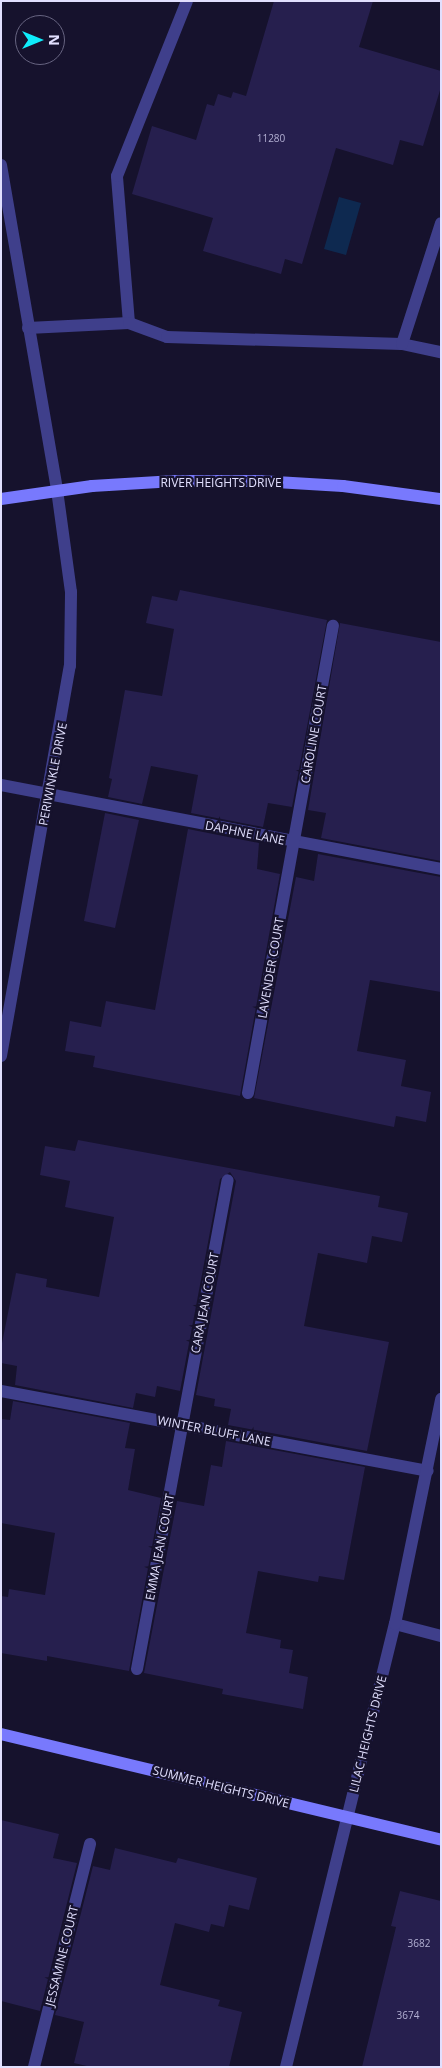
<!DOCTYPE html>
<html>
<head>
<meta charset="utf-8">
<style>
	body { margin:0 }
	#map { position:relative; width:442px; height:2068px; overflow:hidden; background:#16122d; font-family:"Open Sans",sans-serif }
	div>[style] { position:absolute }
	.water>* { inset:0; background:#0e2950 }
	.building>* { inset:0; background:#261f4e }
	.lane>* { height:12px; margin:-6px; padding:0 6px; transform-origin:6px; border-radius:6px; background:#3f3f8b }
	.street>* { height:12px; margin:-6px; padding:0 6px; transform-origin:6px; border-radius:6px; background:#3f3f8b }
	.secondary>* { height:12px; margin:-6px; padding:0 6px; transform-origin:6px; border-radius:6px; background:#7879fd }
	span { translate:-50% -50%; white-space:nowrap; text-align:center; line-height:1.15; -webkit-text-stroke:4.5px #16122d; paint-order:stroke }
	.number-label { font-size:10px; color:#b2afd2 }
	.number-label span { -webkit-text-stroke-width:0 }
	.street-label { font-size:12px; color:#e1dffe }
	.frame { position:absolute; inset:0; border:2px solid #e1dffe; pointer-events:none }
	.north { position:absolute; left:15px; top:15px; width:50px; height:50px; box-sizing:border-box; background:#16122d; border:1px solid #676481; border-radius:50%; rotate:90deg; font-size:14px; font-weight:700; line-height:20px; text-align:center; color:#e1dffe }
	.north::after { content:''; display:block; margin:auto; width:18px; height:22px; background:#0fecfb; clip-path:polygon(50% 0,100% 100%,50% 72%,0 100%) }
</style>
</head>
<body>
<div id="map">
	<div class="water">
		<i style="clip-path:polygon(339px 197px,361px 203px,346px 255px,324px 249px)"></i>
	</div>
	<div class="building">
		<i style="clip-path:polygon(274px 1px,373px 1px,359px 47px,441px 71px,441px 87px,423px 146px,400px 140px,393px 165px,336px 148px,302px 264px,285px 259px,281px 274px,203px 251px,213px 218px,132px 194px,152px 126px,196px 140px,207px 104px,214px 106px,218px 94px,231px 98px,233px 92px,246px 96px)"></i>
		<i style="clip-path:polygon(180px 590px,327px 620px,292px 807px,268px 803px,263px 827px,191px 813px,198px 775px,151px 766px,142px 804px,108px 797px,112px 779px,109px 778px,125px 690px,162px 696px,174px 629px,146px 623px,152px 596px,177px 601px)"></i>
		<i style="clip-path:polygon(340px 623px,441px 642px,441px 861px,321px 838px,326px 813px,308px 810px)"></i>
		<i style="clip-path:polygon(105px 813px,139px 820px,115px 928px,84px 921px)"></i>
		<i style="clip-path:polygon(188px 829px,259px 843px,257px 869px,280px 874px,240px 1096px,93px 1067px,95px 1056px,65px 1051px,70px 1021px,101px 1027px,106px 1001px,155px 1010px)"></i>
		<i style="clip-path:polygon(318px 854px,441px 877px,441px 992px,370px 980px,357px 1051px,406px 1060px,401px 1086px,431px 1092px,426px 1122px,396px 1116px,394px 1127px,254px 1098px,296px 877px,314px 881px)"></i>
		<i style="clip-path:polygon(78px 1140px,380px 1196px,378px 1207px,408px 1213px,402px 1242px,372px 1236px,367px 1263px,318px 1253px,304px 1326px,389px 1342px,367px 1451px,228px 1425px,231px 1409px,214px 1406px,215px 1399px,196px 1395px,236px 1181px,230px 1172px,220px 1179px,180px 1391px,157px 1386px,155px 1397px,136px 1393px,133px 1408px,15px 1385px,17px 1366px,1px 1363px,1px 1348px,16px 1273px,47px 1279px,46px 1287px,99px 1297px,114px 1217px,65px 1207px,70px 1181px,40px 1175px,45px 1146px,75px 1151px)"></i>
		<i style="clip-path:polygon(13px 1401px,130px 1423px,125px 1448px,135px 1449px,128px 1490px,161px 1498px,129px 1671px,47px 1656px,47px 1661px,1px 1653px,1px 1596px,8px 1597px,9px 1589px,45px 1595px,55px 1533px,1px 1523px,1px 1419px,10px 1420px)"></i>
		<i style="clip-path:polygon(226px 1441px,365px 1467px,344px 1580px,319px 1576px,318px 1582px,258px 1571px,246px 1633px,281px 1640px,280px 1648px,293px 1650px,289px 1673px,308px 1677px,303px 1709px,222px 1694px,223px 1689px,144px 1673px,177px 1501px,204px 1506px,211px 1465px,222px 1467px)"></i>
		<i style="clip-path:polygon(1px 1820px,59px 1834px,53px 1858px,77px 1863px,40px 2011px,1px 2001px)"></i>
		<i style="clip-path:polygon(115px 1848px,176px 1863px,178px 1858px,257px 1878px,249px 1910px,229px 1905px,224px 1927px,211px 1924px,209px 1932px,175px 1923px,160px 1985px,220px 2000px,218px 2006px,242px 2012px,229px 2067px,91px 2067px,74px 2063px,84px 2022px,55px 2015px,93px 1866px,110px 1870px)"></i>
		<i style="clip-path:polygon(400px 1891px,441px 1901px,441px 2067px,362px 2067px,396px 1927px,391px 1926px)"></i>
	</div>
	<div class="lane">
		<i style="left:1px;top:165px;width:330px;rotate:80.2deg"></i>
		<i style="left:129px;top:323px;width:147px;rotate:-94.7deg"></i>
		<i style="left:117px;top:176px;width:188px;rotate:-68.2deg"></i>
		<i style="left:28px;top:328px;width:101px;rotate:-2.8deg"></i>
		<i style="left:129px;top:323px;width:40px;rotate:20.2deg"></i>
		<i style="left:167px;top:337px;width:235px;rotate:1.7deg"></i>
		<i style="left:402px;top:344px;width:40px;rotate:12deg"></i>
		<i style="left:402px;top:344px;width:127px;rotate:-72.1deg"></i>
		<i style="left:1px;top:785px;width:448px;rotate:10.8deg"></i>
		<i style="left:248px;top:1093px;width:475px;rotate:-79.7deg"></i>
		<i style="left:1px;top:1391px;width:434px;rotate:10.6deg"></i>
		<i style="left:395px;top:1624px;width:48px;rotate:14.6deg"></i>
		<i style="left:137px;top:1669px;width:497px;rotate:-79.5deg"></i>
		<i style="left:34px;top:2067px;width:230px;rotate:-75.9deg"></i>
	</div>
	<div class="street">
		<i style="left:1px;top:1056px;width:396px;rotate:-80deg"></i>
		<i style="left:70px;top:666px;width:74px;rotate:-89.2deg"></i>
		<i style="left:71px;top:592px;width:103px;rotate:-97.8deg"></i>
		<i style="left:286px;top:2067px;width:456px;rotate:-76.2deg"></i>
		<i style="left:395px;top:1624px;width:230px;rotate:-78.4deg"></i>
	</div>
	<div class="secondary">
		<i style="left:1px;top:499px;width:92px;rotate:-8.1deg"></i>
		<i style="left:92px;top:486px;width:83px;rotate:-3.4deg"></i>
		<i style="left:175px;top:481px;width:84px"></i>
		<i style="left:259px;top:481px;width:84px;rotate:3.4deg"></i>
		<i style="left:343px;top:486px;width:99px;rotate:7.6deg"></i>
		<i style="left:1px;top:1734px;width:453px;rotate:13.5deg"></i>
	</div>
	<div class="number-label">
		<span style="left:271px;top:139px">11280</span>
		<span style="left:419px;top:1944px">3682</span>
		<span style="left:408px;top:2016px">3674</span>
	</div>
	<div class="street-label">
		<span style="left:221px;top:483px">RIVER HEIGHTS DRIVE</span>
		<span style="left:314px;top:734px;rotate:-80deg">CAROLINE COURT</span>
		<span style="left:53px;top:774px;rotate:-79deg">PERIWINKLE DRIVE</span>
		<span style="left:245px;top:833px;rotate:11deg">DAPHNE LANE</span>
		<span style="left:271px;top:968px;rotate:-80deg">LAVENDER COURT</span>
		<span style="left:205px;top:1303px;rotate:-79deg">CARA JEAN COURT</span>
		<span style="left:214px;top:1431px;rotate:11deg">WINTER BLUFF LANE</span>
		<span style="left:160px;top:1547px;rotate:-79deg">EMMA JEAN COURT</span>
		<span style="left:368px;top:1734px;rotate:-76deg">LILAC HEIGHTS DRIVE</span>
		<span style="left:221px;top:1787px;rotate:14deg">SUMMER HEIGHTS DRIVE</span>
		<span style="left:62px;top:1956px;rotate:-76deg">JESSAMINE COURT</span>
	</div>
	<div class="frame"></div>
	<div class="north">N</div>
</div>
</body>
</html>
